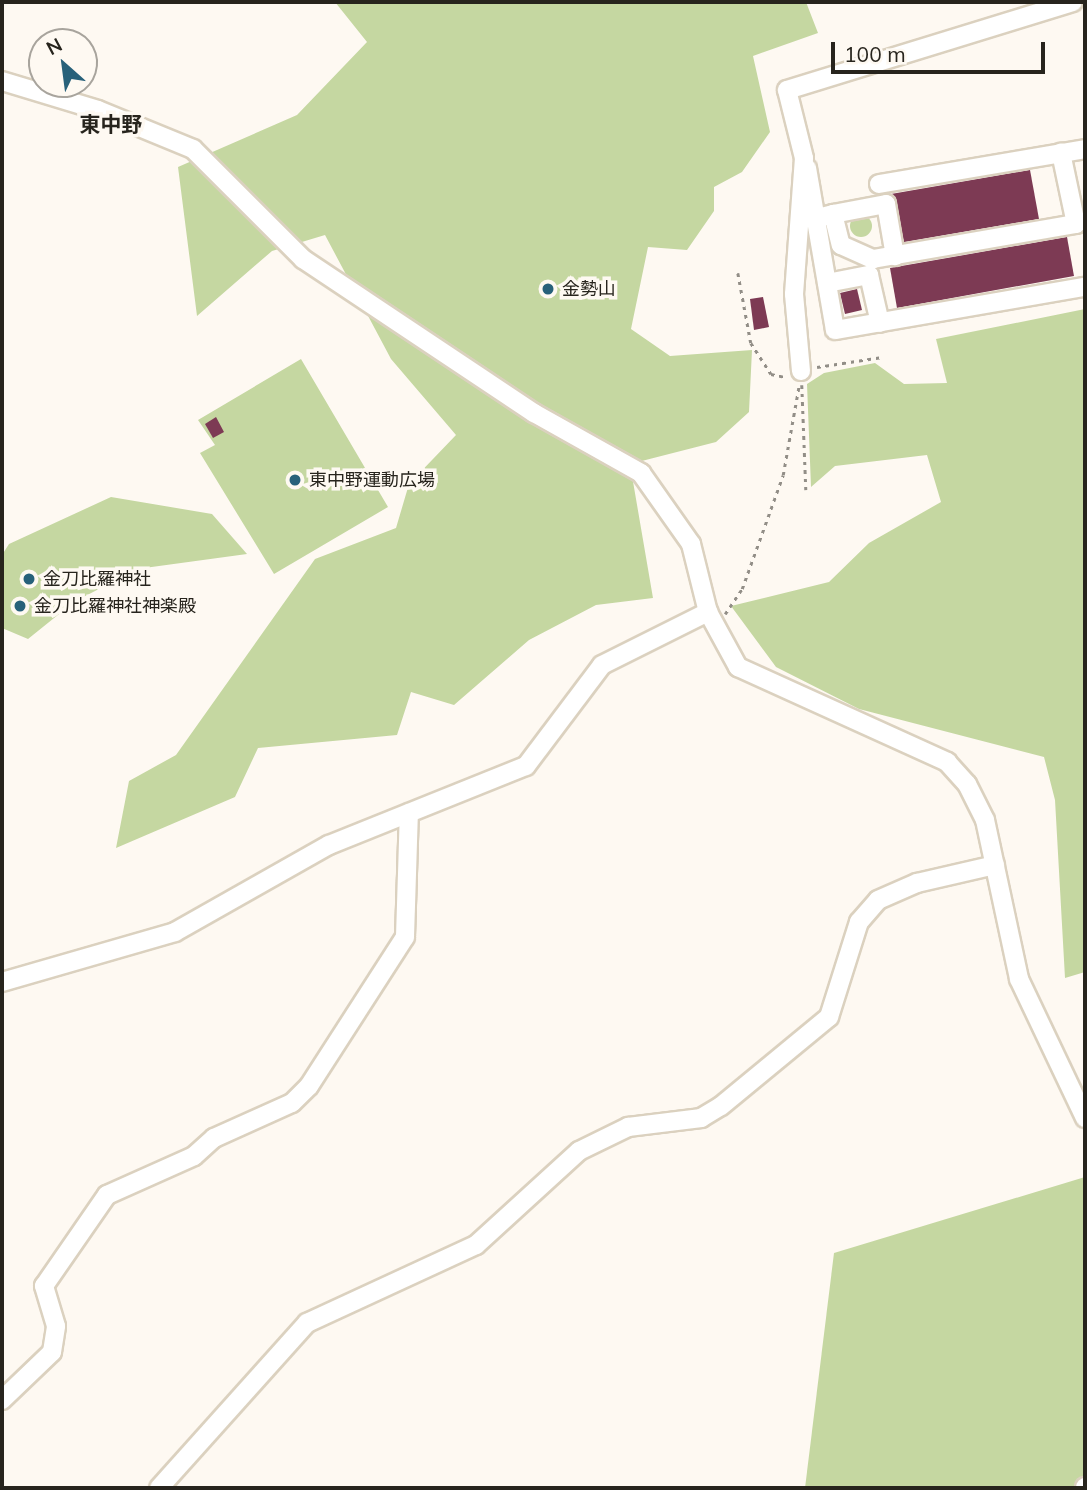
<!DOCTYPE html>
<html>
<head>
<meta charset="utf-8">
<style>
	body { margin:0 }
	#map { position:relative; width:1087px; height:1490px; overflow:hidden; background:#fef9f2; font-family:Mulish,"Noto Sans JP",sans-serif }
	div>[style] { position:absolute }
	.green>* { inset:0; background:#c5d7a1 }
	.round { border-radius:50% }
	.building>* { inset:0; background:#7d3a54 }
	.path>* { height:2.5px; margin-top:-1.25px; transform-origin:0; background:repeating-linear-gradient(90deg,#928e87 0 3.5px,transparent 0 8.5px) }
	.roads { filter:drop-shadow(2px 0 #dbd1bf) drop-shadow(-2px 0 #dbd1bf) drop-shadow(0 2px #dbd1bf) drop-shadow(0 -2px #dbd1bf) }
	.minor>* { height:18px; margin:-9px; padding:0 9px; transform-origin:9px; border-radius:9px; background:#fff }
	.dots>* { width:19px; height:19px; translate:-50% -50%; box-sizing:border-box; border:4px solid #fef9f2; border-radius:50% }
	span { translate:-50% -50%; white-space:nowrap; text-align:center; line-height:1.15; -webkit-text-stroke:7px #fef9f2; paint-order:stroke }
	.poi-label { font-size:18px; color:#27241d }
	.left { translate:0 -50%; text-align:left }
	.quarter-label { font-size:21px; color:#27241d; font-weight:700 }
	.frame { position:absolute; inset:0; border:4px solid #27241d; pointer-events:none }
	.north { position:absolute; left:28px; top:28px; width:70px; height:70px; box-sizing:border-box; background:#fef9f2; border:2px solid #a8a49d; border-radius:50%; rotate:332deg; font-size:19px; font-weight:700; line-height:28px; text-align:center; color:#27241d }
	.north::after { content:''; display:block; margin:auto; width:24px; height:32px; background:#28617a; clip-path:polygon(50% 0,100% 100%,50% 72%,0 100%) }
	.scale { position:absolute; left:831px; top:42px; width:214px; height:32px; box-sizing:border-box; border:4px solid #27241d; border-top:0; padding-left:9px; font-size:21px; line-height:24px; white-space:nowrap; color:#27241d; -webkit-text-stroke:5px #fef9f2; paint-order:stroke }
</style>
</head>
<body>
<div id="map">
	<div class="green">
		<i style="clip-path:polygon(335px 2px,806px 2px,818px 33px,753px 56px,770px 132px,742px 172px,714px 187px,714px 211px,687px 250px,648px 247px,631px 329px,670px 356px,752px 350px,749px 412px,716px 442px,630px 464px,653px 598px,596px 605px,529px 640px,454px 705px,411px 692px,397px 735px,258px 748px,235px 797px,116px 848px,129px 781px,176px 755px,315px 559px,396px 528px,409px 484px,456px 435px,391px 359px,325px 235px,272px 251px,197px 316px,178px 167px,297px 115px,367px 42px)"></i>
		<i class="round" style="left:850px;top:215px;width:22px;height:22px"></i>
		<i style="clip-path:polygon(1085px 309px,1085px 972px,1065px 978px,1055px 800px,1044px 757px,859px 709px,776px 667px,731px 606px,829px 582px,869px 543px,941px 502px,927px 455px,835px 466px,811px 487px,807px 384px,824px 373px,875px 363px,904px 384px,947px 383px,936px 339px)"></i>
		<i style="clip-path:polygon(301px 359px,388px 507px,274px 574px,200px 453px,215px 445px,198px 420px)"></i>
		<i style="clip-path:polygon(111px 497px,212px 514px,247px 554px,137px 569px,74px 602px,28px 639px,2px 628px,2px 555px,9px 544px)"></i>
		<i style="clip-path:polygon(1085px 1177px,1085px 1488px,805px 1488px,834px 1253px)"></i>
	</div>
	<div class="building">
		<i style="clip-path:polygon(1030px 170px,1039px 219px,904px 242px,891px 194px)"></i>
		<i style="clip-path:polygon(1067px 237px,1074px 276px,897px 308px,890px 268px)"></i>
		<i style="clip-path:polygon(857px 289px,862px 310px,845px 314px,840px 293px)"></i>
		<i style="clip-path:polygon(763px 297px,769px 327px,754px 330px,750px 299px)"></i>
		<i style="clip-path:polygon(216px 417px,224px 432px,213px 438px,205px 424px)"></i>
	</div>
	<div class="path">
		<i style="left:738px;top:273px;width:71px;rotate:79.5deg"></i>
		<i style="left:751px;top:343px;width:37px;rotate:57deg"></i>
		<i style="left:771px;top:374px;width:14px;rotate:12deg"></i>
		<i style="left:817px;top:367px;width:66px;rotate:-8.7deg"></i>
		<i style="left:802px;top:385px;width:105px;rotate:87.8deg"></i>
		<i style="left:725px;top:614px;width:30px;rotate:-56deg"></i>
		<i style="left:742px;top:589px;width:121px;rotate:-70.2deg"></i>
		<i style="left:783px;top:475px;width:91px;rotate:-79.9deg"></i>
	</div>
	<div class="roads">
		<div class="minor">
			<i style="left:2px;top:81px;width:100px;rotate:16.8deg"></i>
			<i style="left:98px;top:110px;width:103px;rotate:22.3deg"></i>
			<i style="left:193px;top:149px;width:156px;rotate:45deg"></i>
			<i style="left:303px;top:259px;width:278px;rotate:33.7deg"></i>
			<i style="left:534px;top:413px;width:123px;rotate:29.3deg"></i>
			<i style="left:641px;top:473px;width:87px;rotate:54.8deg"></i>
			<i style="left:691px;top:544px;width:70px;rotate:76deg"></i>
			<i style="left:708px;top:612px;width:63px;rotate:61.4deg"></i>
			<i style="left:738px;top:667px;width:230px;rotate:24.4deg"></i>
			<i style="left:947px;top:762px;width:30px;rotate:48deg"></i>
			<i style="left:967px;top:784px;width:40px;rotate:63.4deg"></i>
			<i style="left:985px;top:820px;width:163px;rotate:77.9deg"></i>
			<i style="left:1019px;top:979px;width:154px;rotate:64.6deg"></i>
			<i style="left:807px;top:168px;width:164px;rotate:80.2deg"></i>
			<i style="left:835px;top:330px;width:254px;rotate:-9.8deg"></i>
			<i style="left:879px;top:184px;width:209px;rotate:-9.6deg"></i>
			<i style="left:833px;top:214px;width:54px;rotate:-10.7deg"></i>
			<i style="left:886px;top:204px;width:53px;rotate:80.2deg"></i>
			<i style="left:818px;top:218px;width:16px;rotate:-15deg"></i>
			<i style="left:833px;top:214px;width:32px;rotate:76deg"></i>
			<i style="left:841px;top:245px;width:35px;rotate:24deg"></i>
			<i style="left:873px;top:259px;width:206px;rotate:-9.8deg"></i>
			<i style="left:1076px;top:224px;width:73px;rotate:-101.9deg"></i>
			<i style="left:827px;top:283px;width:43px;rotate:-10.8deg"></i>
			<i style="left:869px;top:275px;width:49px;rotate:77.1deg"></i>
			<i style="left:801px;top:371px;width:77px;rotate:-95.2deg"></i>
			<i style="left:794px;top:294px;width:136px;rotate:-85.8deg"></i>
			<i style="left:804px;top:158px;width:70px;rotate:-104deg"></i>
			<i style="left:787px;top:90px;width:299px;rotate:-17.1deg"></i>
			<i style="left:2px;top:982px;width:180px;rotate:-16.1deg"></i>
			<i style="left:175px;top:932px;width:177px;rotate:-29.5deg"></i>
			<i style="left:329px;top:845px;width:212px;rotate:-21.9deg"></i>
			<i style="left:526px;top:766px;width:126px;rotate:-53deg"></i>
			<i style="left:602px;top:665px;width:119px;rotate:-26.6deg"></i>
			<i style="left:2px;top:1400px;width:69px;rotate:-43.8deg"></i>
			<i style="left:52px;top:1352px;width:26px;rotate:-81deg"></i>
			<i style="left:56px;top:1326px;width:42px;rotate:-106.7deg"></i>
			<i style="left:44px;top:1286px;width:111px;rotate:-55.3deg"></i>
			<i style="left:107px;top:1195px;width:95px;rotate:-24.1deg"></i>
			<i style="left:194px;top:1156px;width:27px;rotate:-42deg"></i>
			<i style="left:214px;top:1138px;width:85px;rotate:-24.2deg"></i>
			<i style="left:292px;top:1103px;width:24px;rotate:-45deg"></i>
			<i style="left:309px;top:1086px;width:177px;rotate:-57.2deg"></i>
			<i style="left:405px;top:937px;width:124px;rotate:-88.2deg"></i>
			<i style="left:159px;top:1488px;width:222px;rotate:-48.1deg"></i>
			<i style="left:307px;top:1323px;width:186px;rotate:-24.8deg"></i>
			<i style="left:476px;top:1245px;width:139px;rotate:-42.4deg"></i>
			<i style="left:579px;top:1151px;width:55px;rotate:-26.1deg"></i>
			<i style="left:628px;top:1127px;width:74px;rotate:-7deg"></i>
			<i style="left:701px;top:1118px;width:23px;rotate:-31deg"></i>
			<i style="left:721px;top:1106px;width:140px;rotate:-39.5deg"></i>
			<i style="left:829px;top:1017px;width:100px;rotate:-72.5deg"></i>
			<i style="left:859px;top:922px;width:29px;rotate:-49deg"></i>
			<i style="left:878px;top:900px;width:43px;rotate:-23.6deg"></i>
			<i style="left:917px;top:883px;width:80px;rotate:-13deg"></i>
			<i style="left:1085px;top:1488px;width:1px;rotate:-90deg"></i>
		</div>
	</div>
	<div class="dots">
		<i style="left:548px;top:289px;background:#28617a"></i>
		<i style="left:295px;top:480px;background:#28617a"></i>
		<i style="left:29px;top:579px;background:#28617a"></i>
		<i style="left:20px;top:606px;background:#28617a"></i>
	</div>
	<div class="poi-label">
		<span class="left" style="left:562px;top:289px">金勢山</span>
		<span class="left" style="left:309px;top:480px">東中野運動広場</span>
		<span class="left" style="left:43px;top:579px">金刀比羅神社</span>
		<span class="left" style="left:34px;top:606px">金刀比羅神社神楽殿</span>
	</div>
	<div class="quarter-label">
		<span style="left:111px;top:124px">東中野</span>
	</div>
	<div class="frame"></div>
	<div class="north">N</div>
	<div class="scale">100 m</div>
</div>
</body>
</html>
